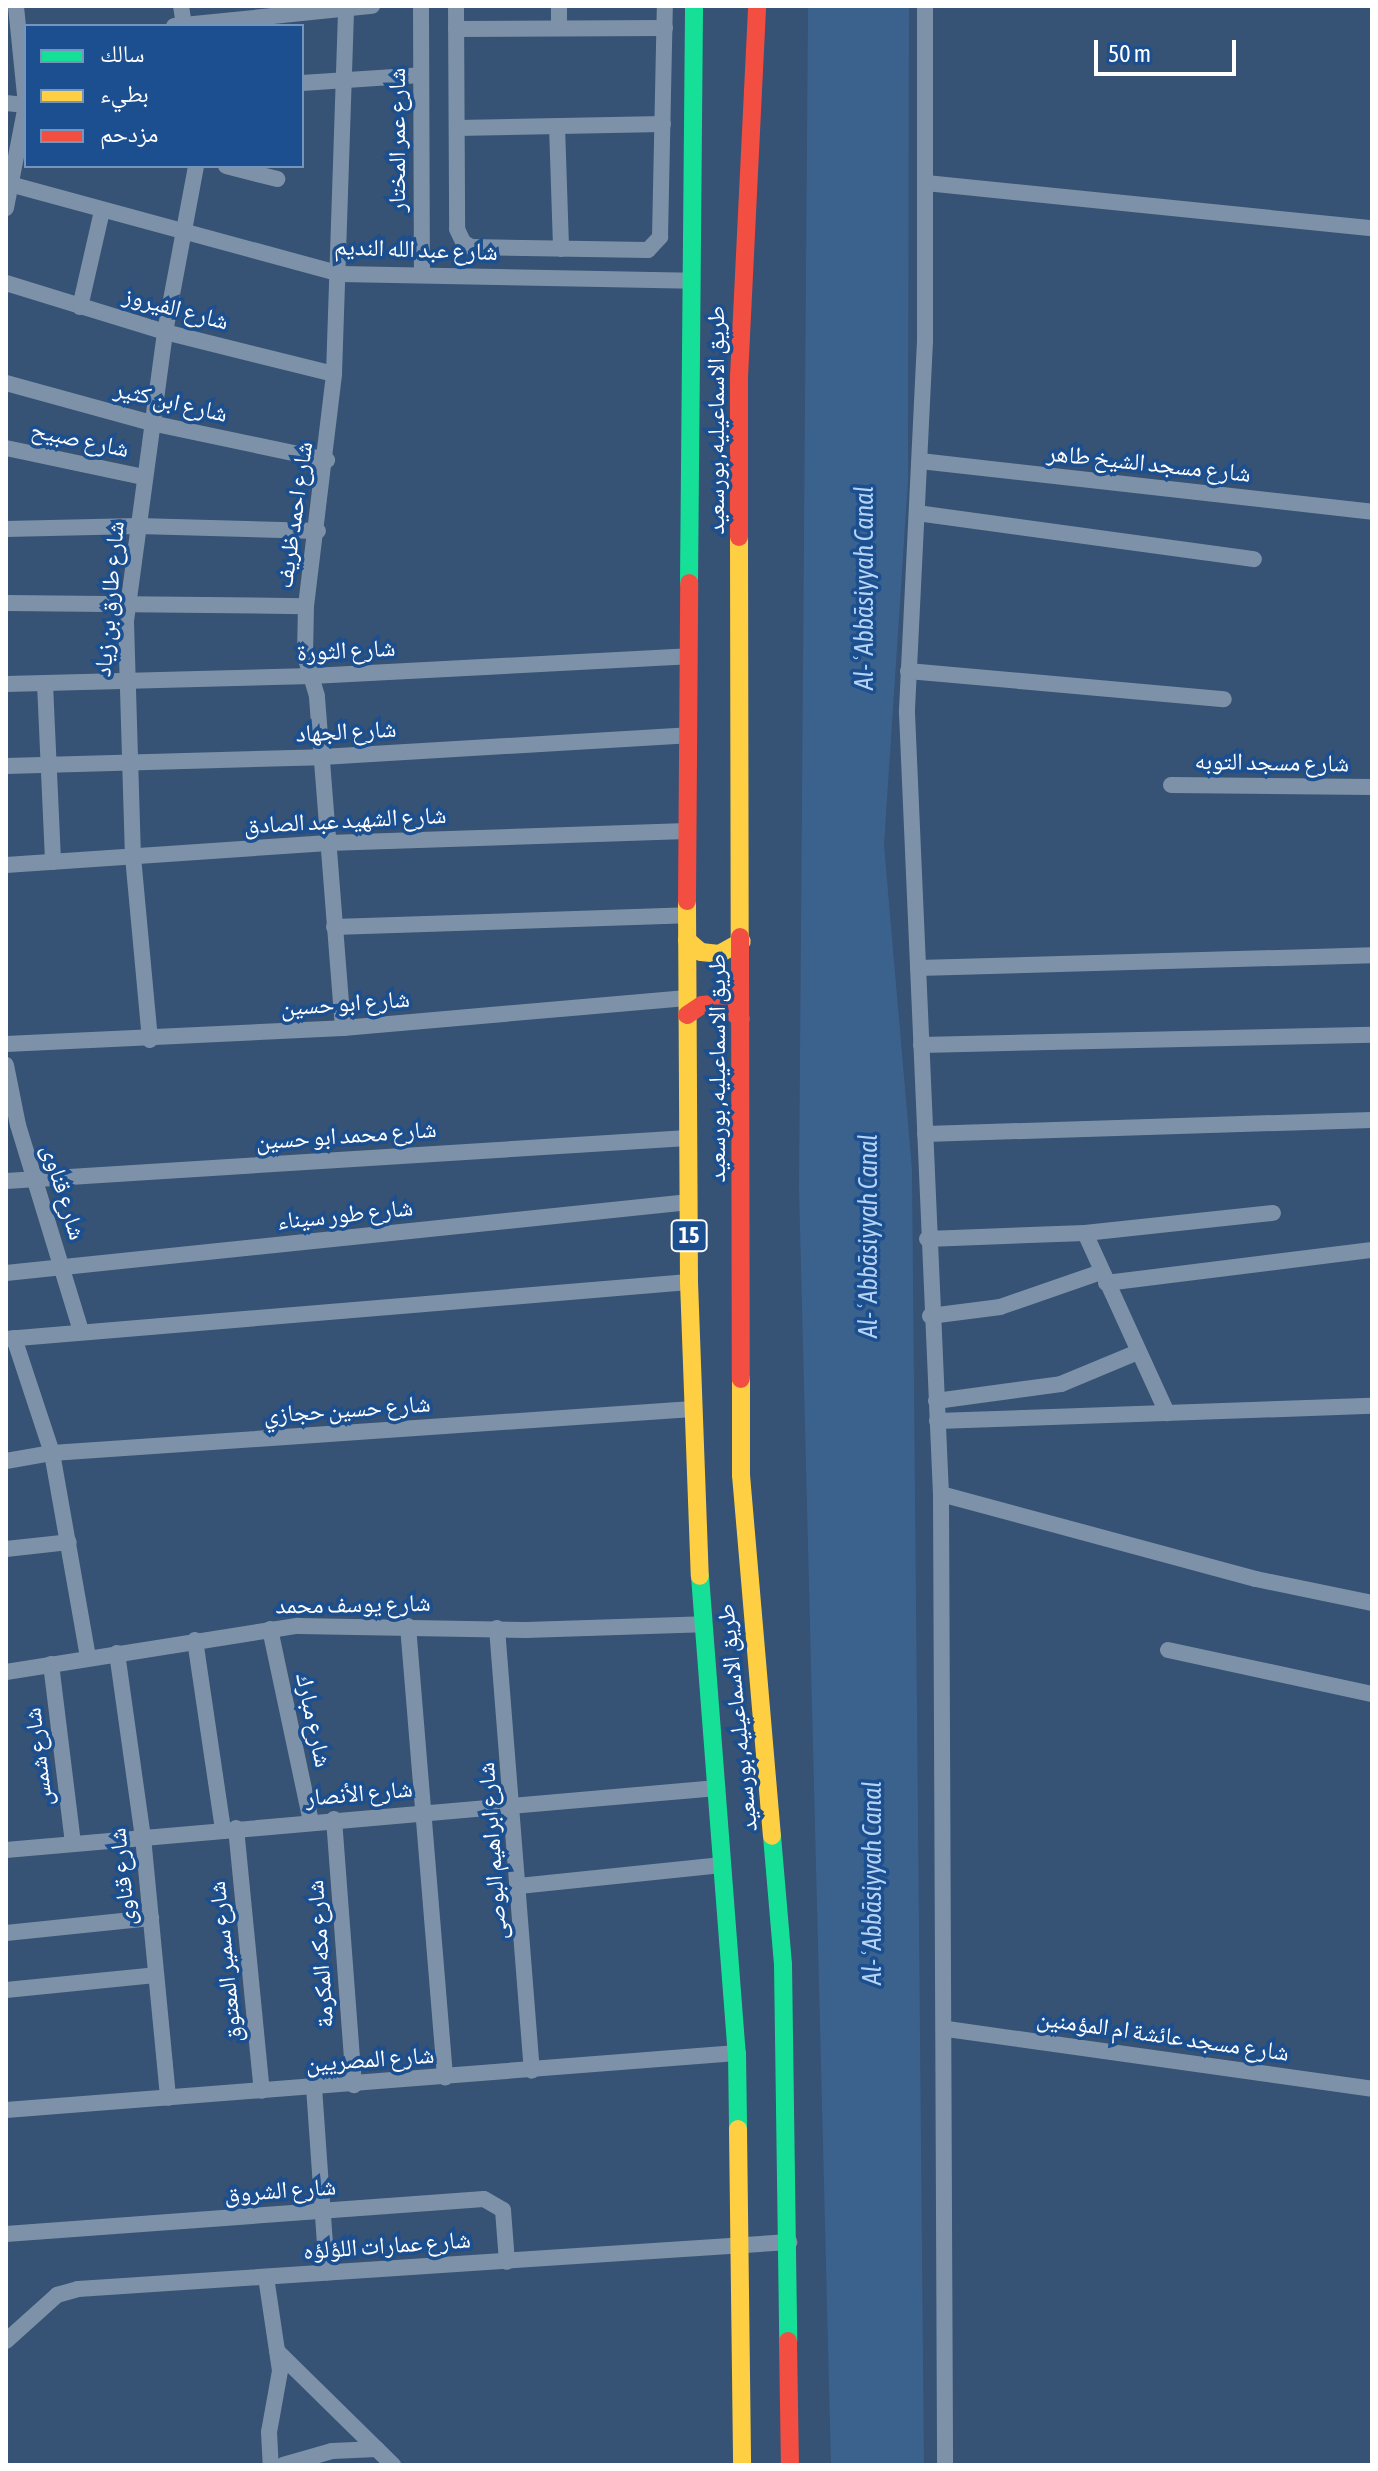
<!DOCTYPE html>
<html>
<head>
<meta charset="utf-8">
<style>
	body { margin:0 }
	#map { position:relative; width:1378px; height:2471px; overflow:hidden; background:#365274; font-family:"Asap Condensed","Noto Naskh Arabic",sans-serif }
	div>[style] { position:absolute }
	.water>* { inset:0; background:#3b618d }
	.street>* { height:16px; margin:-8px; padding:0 8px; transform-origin:8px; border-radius:8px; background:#7d92a8 }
	.fast>* { height:18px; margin:-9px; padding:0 9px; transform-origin:9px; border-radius:9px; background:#16e098 }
	.slow>* { height:18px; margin:-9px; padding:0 9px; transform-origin:9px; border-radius:9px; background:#ffcf43 }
	.jam>* { height:18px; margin:-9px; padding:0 9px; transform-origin:9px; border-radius:9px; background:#f24e42 }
	span { translate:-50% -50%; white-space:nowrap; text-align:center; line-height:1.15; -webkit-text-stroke:7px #1b4f8f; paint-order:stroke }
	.shield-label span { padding:2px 6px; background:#1b4f8f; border:2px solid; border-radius:6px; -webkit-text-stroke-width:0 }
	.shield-label { font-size:22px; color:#fff; font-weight:700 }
	.street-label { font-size:24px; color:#fff }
	.water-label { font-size:26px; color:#b5d3f5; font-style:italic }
	.frame { position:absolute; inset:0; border:8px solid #fff; pointer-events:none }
	.legend { position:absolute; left:24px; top:24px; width:280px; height:144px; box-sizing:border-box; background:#1b4f8f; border:2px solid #7695bc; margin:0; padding:10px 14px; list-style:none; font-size:24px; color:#fff }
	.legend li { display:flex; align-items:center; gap:16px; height:40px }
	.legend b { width:40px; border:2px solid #7695bc }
	.scale { position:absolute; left:1094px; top:40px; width:142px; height:36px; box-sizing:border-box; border:4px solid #fff; border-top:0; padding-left:10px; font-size:24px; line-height:28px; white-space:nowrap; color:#fff; -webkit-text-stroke:6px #1b4f8f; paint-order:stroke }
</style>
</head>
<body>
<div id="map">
	<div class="water">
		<i style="clip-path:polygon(808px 6px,909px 6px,908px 481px,884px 845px,912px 1169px,924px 2465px,831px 2465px,799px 1188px)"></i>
	</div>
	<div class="street">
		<i style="left:181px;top:6px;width:20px;rotate:81deg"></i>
		<i style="left:421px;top:6px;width:267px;rotate:89.8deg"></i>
		<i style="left:456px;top:6px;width:223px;rotate:89.7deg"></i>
		<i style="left:457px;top:229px;width:14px;rotate:65deg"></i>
		<i style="left:463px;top:242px;width:9px;rotate:32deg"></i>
		<i style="left:471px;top:247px;width:177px;rotate:1deg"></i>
		<i style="left:648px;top:250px;width:18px;rotate:-47deg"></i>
		<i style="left:660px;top:237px;width:231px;rotate:-88.8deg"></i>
		<i style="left:925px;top:6px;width:335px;rotate:90deg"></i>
		<i style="left:925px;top:341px;width:372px;rotate:92.8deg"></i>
		<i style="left:907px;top:713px;width:782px;rotate:87.51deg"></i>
		<i style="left:941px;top:1494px;width:971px;rotate:89.76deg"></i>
		<i style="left:174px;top:26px;width:199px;rotate:-5.8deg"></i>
		<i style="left:559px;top:27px;width:21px;rotate:-90deg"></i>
		<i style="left:456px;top:29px;width:209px;rotate:-0.3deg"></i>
		<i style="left:302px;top:83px;width:119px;rotate:-3.8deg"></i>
		<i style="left:6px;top:103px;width:20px;rotate:6deg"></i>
		<i style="left:557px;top:126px;width:123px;rotate:88.1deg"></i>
		<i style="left:457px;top:128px;width:206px;rotate:-1.1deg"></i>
		<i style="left:226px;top:166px;width:53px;rotate:14.3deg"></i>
		<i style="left:6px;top:183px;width:346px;rotate:15.2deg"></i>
		<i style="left:340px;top:274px;width:352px;rotate:1.1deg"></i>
		<i style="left:926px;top:183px;width:448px;rotate:5.8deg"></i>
		<i style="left:6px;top:208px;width:105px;rotate:-79deg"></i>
		<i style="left:26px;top:105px;width:100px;rotate:-95.8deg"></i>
		<i style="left:6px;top:283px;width:166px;rotate:17.1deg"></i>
		<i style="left:165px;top:332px;width:174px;rotate:14deg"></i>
		<i style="left:80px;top:307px;width:98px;rotate:-77.1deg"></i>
		<i style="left:6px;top:383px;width:150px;rotate:15.4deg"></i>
		<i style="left:151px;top:423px;width:180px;rotate:11.9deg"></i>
		<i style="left:6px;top:448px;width:141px;rotate:11.9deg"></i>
		<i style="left:920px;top:461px;width:455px;rotate:6.4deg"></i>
		<i style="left:917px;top:513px;width:340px;rotate:7.8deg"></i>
		<i style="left:6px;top:529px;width:132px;rotate:-1.3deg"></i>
		<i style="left:138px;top:526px;width:180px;rotate:1.6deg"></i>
		<i style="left:6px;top:603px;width:300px;rotate:0.6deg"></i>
		<i style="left:908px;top:671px;width:317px;rotate:5.1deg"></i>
		<i style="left:6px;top:684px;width:306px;rotate:-1.5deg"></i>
		<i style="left:312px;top:676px;width:377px;rotate:-3deg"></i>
		<i style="left:45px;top:684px;width:178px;rotate:87.4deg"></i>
		<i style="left:6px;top:766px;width:316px;rotate:-1.6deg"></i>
		<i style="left:322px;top:757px;width:367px;rotate:-3.4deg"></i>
		<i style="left:1171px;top:785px;width:201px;rotate:0.6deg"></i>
		<i style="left:6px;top:865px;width:323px;rotate:-3.9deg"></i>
		<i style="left:328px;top:843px;width:359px;rotate:-1.9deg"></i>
		<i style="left:334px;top:927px;width:353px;rotate:-1.9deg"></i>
		<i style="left:918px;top:968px;width:454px;rotate:-1.6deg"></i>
		<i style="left:343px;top:1028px;width:333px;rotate:-94.5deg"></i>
		<i style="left:317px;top:696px;width:42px;rotate:-106.7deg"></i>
		<i style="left:305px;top:656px;width:50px;rotate:-88.9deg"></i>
		<i style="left:306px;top:606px;width:234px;rotate:-83.1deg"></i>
		<i style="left:334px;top:374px;width:368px;rotate:-88.1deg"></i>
		<i style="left:150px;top:1040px;width:183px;rotate:-95.3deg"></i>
		<i style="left:133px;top:858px;width:237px;rotate:-91.7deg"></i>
		<i style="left:126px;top:621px;width:292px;rotate:-82.3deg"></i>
		<i style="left:165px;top:332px;width:169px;rotate:-79.4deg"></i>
		<i style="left:6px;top:1044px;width:337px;rotate:-2.7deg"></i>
		<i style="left:343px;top:1028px;width:345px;rotate:-5deg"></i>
		<i style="left:921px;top:1045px;width:451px;rotate:-1.3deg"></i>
		<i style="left:6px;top:1065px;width:61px;rotate:78.7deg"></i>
		<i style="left:18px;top:1125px;width:215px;rotate:73deg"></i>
		<i style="left:925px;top:1134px;width:447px;rotate:-1.8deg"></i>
		<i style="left:6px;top:1181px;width:683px;rotate:-3.61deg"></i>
		<i style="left:1085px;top:1233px;width:198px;rotate:65.5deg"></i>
		<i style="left:927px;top:1239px;width:158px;rotate:-2.2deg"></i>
		<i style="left:1085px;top:1233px;width:189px;rotate:-6.1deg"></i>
		<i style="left:6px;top:1273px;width:687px;rotate:-5.93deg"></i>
		<i style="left:1106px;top:1283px;width:268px;rotate:-7.1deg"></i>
		<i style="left:930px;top:1316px;width:71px;rotate:-7.3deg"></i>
		<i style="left:1000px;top:1307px;width:107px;rotate:-19.1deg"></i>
		<i style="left:14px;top:1338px;width:121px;rotate:71.7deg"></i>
		<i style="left:52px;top:1453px;width:208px;rotate:80deg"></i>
		<i style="left:6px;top:1339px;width:685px;rotate:-4.77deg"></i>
		<i style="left:936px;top:1401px;width:126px;rotate:-7.7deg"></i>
		<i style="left:1061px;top:1384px;width:83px;rotate:-22.6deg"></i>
		<i style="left:937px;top:1421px;width:435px;rotate:-2deg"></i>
		<i style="left:6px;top:1461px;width:47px;rotate:-9.9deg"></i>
		<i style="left:52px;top:1453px;width:642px;rotate:-3.93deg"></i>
		<i style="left:941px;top:1494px;width:326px;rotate:15.1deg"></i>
		<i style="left:1256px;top:1579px;width:118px;rotate:11.7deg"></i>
		<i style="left:6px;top:1549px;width:63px;rotate:-6.3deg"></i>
		<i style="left:408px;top:1626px;width:453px;rotate:85.3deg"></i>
		<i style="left:497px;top:1628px;width:444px;rotate:85.5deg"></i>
		<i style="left:270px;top:1629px;width:197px;rotate:78deg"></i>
		<i style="left:195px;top:1640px;width:191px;rotate:81.6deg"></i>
		<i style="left:1168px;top:1650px;width:209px;rotate:12.2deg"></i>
		<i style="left:117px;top:1653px;width:186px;rotate:82deg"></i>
		<i style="left:143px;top:1837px;width:262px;rotate:84.5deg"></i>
		<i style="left:51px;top:1664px;width:181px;rotate:83deg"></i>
		<i style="left:6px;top:1672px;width:296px;rotate:-9deg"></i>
		<i style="left:298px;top:1626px;width:228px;rotate:1deg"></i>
		<i style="left:526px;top:1630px;width:177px;rotate:-1.9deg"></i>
		<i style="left:334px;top:1819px;width:267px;rotate:85.7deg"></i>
		<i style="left:236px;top:1828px;width:264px;rotate:84.4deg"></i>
		<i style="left:6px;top:1850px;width:714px;rotate:-4.98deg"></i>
		<i style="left:519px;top:1886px;width:204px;rotate:-5.9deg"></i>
		<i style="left:6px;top:1933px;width:146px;rotate:-5.9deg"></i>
		<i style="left:6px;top:1990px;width:150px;rotate:-5.7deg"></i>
		<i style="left:947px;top:2029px;width:429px;rotate:8deg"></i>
		<i style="left:314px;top:2087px;width:186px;rotate:86deg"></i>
		<i style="left:6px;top:2110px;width:733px;rotate:-4.46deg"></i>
		<i style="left:6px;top:2234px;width:479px;rotate:-4.2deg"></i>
		<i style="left:484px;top:2199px;width:22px;rotate:30deg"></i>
		<i style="left:503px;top:2210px;width:52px;rotate:85.6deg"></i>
		<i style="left:266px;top:2277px;width:95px;rotate:81.5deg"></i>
		<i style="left:280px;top:2371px;width:62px;rotate:100.2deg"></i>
		<i style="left:269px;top:2432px;width:33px;rotate:87deg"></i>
		<i style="left:6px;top:2341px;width:69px;rotate:-42deg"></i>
		<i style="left:57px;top:2295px;width:22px;rotate:-16deg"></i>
		<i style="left:78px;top:2289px;width:713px;rotate:-3.78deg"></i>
		<i style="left:277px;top:2351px;width:163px;rotate:44.5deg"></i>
		<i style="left:283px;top:2465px;width:51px;rotate:-15.9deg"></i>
		<i style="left:332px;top:2451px;width:45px;rotate:-2.5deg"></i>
	</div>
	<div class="fast">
		<i style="left:689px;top:583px;width:577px;rotate:-89.5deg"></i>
		<i style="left:700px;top:1576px;width:478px;rotate:85.6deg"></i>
		<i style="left:737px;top:2053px;width:76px;rotate:89.2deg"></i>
		<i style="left:772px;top:1836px;width:128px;rotate:85.1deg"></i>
		<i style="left:783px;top:1964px;width:377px;rotate:89.2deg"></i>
	</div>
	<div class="slow">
		<i style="left:739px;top:537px;width:400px;rotate:89.9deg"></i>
		<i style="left:687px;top:901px;width:381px;rotate:89.7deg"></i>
		<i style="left:689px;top:1282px;width:294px;rotate:87.9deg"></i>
		<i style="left:687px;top:940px;width:18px;rotate:41deg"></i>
		<i style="left:701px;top:952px;width:18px;rotate:6deg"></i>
		<i style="left:719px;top:954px;width:26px;rotate:-29deg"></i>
		<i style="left:741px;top:1379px;width:96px;rotate:90deg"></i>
		<i style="left:741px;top:1475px;width:362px;rotate:85.1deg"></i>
		<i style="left:738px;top:2129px;width:336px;rotate:89.3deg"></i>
	</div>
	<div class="jam">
		<i style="left:739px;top:537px;width:160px;rotate:-90deg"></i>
		<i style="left:739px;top:377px;width:371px;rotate:-87.2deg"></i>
		<i style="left:687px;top:901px;width:318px;rotate:-89.6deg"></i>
		<i style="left:740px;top:937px;width:442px;rotate:89.9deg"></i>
		<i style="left:687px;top:1015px;width:18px;rotate:-34deg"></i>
		<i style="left:702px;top:1005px;width:18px;rotate:-6deg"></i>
		<i style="left:720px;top:1003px;width:26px;rotate:37deg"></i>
		<i style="left:788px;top:2341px;width:124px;rotate:89.1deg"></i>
	</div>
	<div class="shield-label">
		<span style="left:689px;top:1236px">15</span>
	</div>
	<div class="street-label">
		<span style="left:397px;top:140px;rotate:-90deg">شارع عمر المختار</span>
		<span style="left:416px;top:249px;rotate:2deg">شارع عبد الله النديم</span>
		<span style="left:176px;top:308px;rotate:15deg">شارع الفيروز</span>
		<span style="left:171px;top:401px;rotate:13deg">شارع ابن كثير</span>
		<span style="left:716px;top:420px;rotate:-90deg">طريق الاسماعيليه, بورسعيد</span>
		<span style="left:80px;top:439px;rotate:12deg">شارع صبيح</span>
		<span style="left:1149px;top:463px;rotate:6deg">شارع مسجد الشيخ طاهر</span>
		<span style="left:294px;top:515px;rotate:-82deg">شارع احمد ظريف</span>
		<span style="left:109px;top:599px;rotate:-85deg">شارع طارق بن زياد</span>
		<span style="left:346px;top:650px;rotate:-3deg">شارع الثورة</span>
		<span style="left:346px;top:731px;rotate:-3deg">شارع الجهاد</span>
		<span style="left:1272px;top:762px;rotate:1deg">شارع مسجد التوبه</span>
		<span style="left:345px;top:820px;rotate:-3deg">شارع الشهيد عبد الصادق</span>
		<span style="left:345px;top:1003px;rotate:-4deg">شارع ابو حسين</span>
		<span style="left:717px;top:1068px;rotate:-90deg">طريق الاسماعيليه, بورسعيد</span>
		<span style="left:346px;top:1135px;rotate:-4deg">شارع محمد ابو حسين</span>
		<span style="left:64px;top:1192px;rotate:73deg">شارع قناوى</span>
		<span style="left:345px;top:1214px;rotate:-6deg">شارع طور سيناء</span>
		<span style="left:347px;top:1409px;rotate:-4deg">شارع حسين حجازي</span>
		<span style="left:353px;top:1604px;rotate:-1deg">شارع يوسف محمد</span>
		<span style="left:737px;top:1718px;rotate:-96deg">طريق الاسماعيليه, بورسعيد</span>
		<span style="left:314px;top:1720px;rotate:78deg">شارع مبارك</span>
		<span style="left:38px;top:1757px;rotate:-97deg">شارع شمس</span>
		<span style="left:359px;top:1793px;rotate:-5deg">شارع الأنصار</span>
		<span style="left:492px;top:1851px;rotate:-94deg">شارع ابراهيم البوصى</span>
		<span style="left:122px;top:1877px;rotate:-96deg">شارع قناوى</span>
		<span style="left:320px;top:1954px;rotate:-94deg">شارع مكه المكرمة</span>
		<span style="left:225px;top:1962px;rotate:-96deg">شارع سمير المعتوق</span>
		<span style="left:1163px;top:2035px;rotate:8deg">شارع مسجد عائشة ام المؤمنين</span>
		<span style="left:370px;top:2059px;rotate:-4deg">شارع المصريين</span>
		<span style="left:280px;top:2190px;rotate:-4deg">شارع الشروق</span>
		<span style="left:387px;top:2245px;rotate:-4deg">شارع عمارات اللؤلؤه</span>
	</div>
	<div class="water-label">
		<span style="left:865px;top:588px;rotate:-90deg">Al-ʿAbbāsiyyah Canal</span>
		<span style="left:869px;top:1236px;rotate:-90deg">Al-ʿAbbāsiyyah Canal</span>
		<span style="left:873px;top:1883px;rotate:-90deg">Al-ʿAbbāsiyyah Canal</span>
	</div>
	<div class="frame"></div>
	<ul class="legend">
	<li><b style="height:10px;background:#16e098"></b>سالك</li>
	<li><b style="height:10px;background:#ffcf43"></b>بطيء</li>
	<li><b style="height:10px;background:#f24e42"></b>مزدحم</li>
	</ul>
	<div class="scale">50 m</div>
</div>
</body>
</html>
